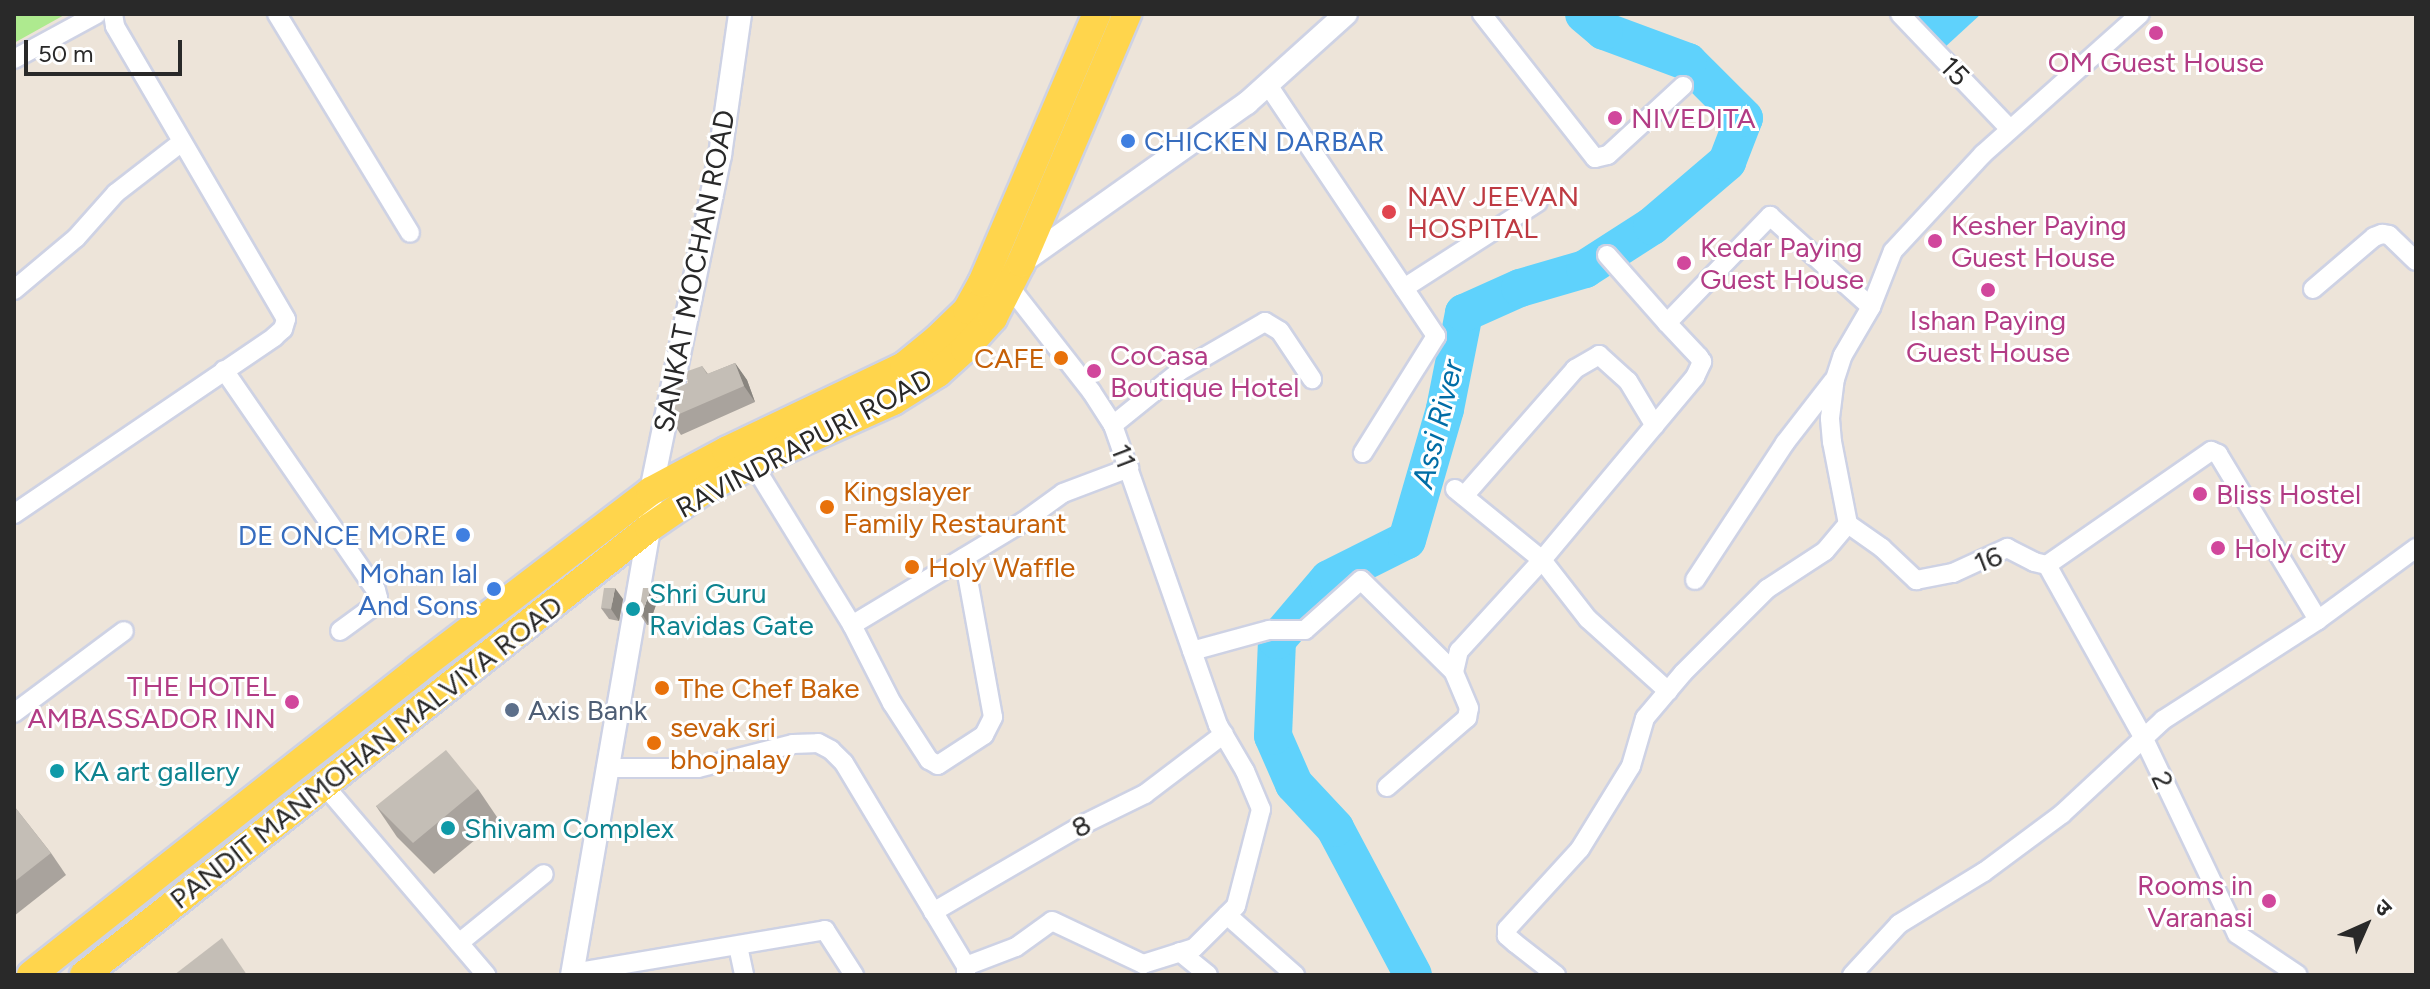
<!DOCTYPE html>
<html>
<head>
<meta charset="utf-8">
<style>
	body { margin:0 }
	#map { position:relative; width:2430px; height:989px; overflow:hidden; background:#ede4d9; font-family:Figtree,"Noto Sans Devanagari",sans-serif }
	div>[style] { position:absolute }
	.green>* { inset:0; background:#aeea8f }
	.water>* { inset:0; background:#5fd2fc }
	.river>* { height:38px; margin:-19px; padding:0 19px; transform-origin:19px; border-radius:19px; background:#5fd2fc }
	.roads { filter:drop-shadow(2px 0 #ced2e4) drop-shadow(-2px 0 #ced2e4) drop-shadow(0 2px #ced2e4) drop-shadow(0 -2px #ced2e4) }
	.minor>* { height:18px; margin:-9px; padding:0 9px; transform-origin:9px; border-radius:9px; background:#fff }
	.tertiary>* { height:22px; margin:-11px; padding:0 11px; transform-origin:11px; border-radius:11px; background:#fff }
	.primary>* { height:28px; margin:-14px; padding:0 14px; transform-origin:14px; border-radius:14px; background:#ffd54c }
	.wall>* { inset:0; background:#a9a39d }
	.shaded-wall>* { inset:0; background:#89857f }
	.building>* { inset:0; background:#c4beb6 }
	.dots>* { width:22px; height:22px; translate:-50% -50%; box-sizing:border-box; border:4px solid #fff; border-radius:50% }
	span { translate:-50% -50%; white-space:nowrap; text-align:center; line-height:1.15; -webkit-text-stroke:6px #fff; paint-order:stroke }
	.hotel-label { font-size:28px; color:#b23c85 }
	.left { translate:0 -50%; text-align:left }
	.right { translate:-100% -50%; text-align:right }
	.street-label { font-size:28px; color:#292929 }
	.shop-label { font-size:28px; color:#366cbe }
	.health-label { font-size:28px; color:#be3a42 }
	.food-label { font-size:28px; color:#c56008 }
	.culture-label { font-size:28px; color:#0d838f }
	.service-label { font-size:28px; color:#4e5e75 }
	.water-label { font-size:30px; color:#006da6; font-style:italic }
	.frame { position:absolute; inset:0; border:16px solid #292929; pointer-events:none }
	.north { position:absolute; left:2326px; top:885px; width:80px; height:80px; -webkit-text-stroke:6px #fff; paint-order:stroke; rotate:45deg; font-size:22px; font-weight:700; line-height:32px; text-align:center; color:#292929 }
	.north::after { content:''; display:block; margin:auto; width:28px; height:36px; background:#292929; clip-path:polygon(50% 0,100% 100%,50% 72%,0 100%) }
	.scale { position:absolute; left:24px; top:40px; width:158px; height:36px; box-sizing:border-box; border:4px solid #292929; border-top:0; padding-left:10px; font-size:24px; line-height:28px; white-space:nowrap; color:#292929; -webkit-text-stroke:6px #fff; paint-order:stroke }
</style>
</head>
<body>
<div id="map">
	<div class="green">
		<i style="clip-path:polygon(14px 14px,66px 14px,14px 43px)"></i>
	</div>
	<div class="water">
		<i style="clip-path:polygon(1916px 14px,1981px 14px,1944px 48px)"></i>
	</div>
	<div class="river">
		<i style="left:1413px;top:975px;width:166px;rotate:-118deg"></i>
		<i style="left:1335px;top:828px;width:60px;rotate:-133deg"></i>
		<i style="left:1294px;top:784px;width:52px;rotate:-113.6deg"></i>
		<i style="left:1273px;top:736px;width:96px;rotate:-87.6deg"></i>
		<i style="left:1277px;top:640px;width:80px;rotate:-49.6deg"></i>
		<i style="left:1329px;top:579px;width:87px;rotate:-26.6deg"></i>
		<i style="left:1407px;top:540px;width:136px;rotate:-73.8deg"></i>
		<i style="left:1445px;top:409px;width:98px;rotate:-78.8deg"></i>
		<i style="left:1464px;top:313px;width:61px;rotate:-24.1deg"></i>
		<i style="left:1520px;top:288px;width:68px;rotate:-16.3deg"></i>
		<i style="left:1585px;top:269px;width:80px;rotate:-32.7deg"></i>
		<i style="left:1652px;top:226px;width:99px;rotate:-40.5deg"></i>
		<i style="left:1727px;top:162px;width:47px;rotate:-68.9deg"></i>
		<i style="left:1744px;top:118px;width:79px;rotate:-135deg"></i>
		<i style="left:1688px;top:62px;width:90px;rotate:-159.7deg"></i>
		<i style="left:1604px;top:31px;width:26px;rotate:-140deg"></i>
	</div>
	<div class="roads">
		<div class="minor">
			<i style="left:277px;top:14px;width:256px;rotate:58.7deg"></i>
			<i style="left:1482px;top:14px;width:183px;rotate:51.9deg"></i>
			<i style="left:1595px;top:158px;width:13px;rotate:-13deg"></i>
			<i style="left:1608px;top:155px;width:102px;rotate:-42.6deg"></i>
			<i style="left:1900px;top:14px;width:159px;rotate:46.3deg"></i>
			<i style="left:14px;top:59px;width:94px;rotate:-28.5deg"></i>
			<i style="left:1268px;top:85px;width:302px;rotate:56.2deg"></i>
			<i style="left:1436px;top:336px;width:138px;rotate:122deg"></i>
			<i style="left:1607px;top:255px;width:91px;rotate:48.6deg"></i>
			<i style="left:1667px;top:323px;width:149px;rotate:-46.1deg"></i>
			<i style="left:1770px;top:216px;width:136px;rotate:42deg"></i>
			<i style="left:1404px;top:288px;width:159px;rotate:-32.7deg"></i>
			<i style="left:2313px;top:289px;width:80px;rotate:-40.4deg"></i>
			<i style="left:2374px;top:237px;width:9px;rotate:-21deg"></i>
			<i style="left:2382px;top:234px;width:7px;rotate:8deg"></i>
			<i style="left:2389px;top:235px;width:37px;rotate:44deg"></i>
			<i style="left:14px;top:290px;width:81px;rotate:-40deg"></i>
			<i style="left:76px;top:238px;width:60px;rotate:-48.4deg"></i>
			<i style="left:116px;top:193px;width:83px;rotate:-37.7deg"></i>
			<i style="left:224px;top:370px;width:267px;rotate:55.4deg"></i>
			<i style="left:376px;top:590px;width:8px;rotate:76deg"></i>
			<i style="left:378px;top:598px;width:9px;rotate:117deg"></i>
			<i style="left:374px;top:606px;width:42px;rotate:143.7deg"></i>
			<i style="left:1113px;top:425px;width:86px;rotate:-38.9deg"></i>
			<i style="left:1180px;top:371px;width:98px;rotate:-30deg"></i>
			<i style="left:1265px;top:322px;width:17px;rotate:31deg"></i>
			<i style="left:1280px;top:331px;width:58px;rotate:56.3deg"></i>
			<i style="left:753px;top:464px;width:189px;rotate:58.4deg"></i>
			<i style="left:852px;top:625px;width:88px;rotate:62.9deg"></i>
			<i style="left:892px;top:703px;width:68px;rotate:57deg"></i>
			<i style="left:929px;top:760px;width:10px;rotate:29deg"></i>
			<i style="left:938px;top:765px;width:55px;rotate:-33.1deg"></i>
			<i style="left:984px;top:735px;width:20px;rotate:-63deg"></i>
			<i style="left:993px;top:717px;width:162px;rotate:-100.3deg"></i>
			<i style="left:1455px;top:489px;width:112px;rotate:39.2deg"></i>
			<i style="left:1542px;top:560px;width:239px;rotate:-50.1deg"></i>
			<i style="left:1695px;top:377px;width:17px;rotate:-65deg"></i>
			<i style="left:1702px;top:362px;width:6px;rotate:-121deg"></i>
			<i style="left:1699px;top:357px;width:47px;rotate:-133.3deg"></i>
			<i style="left:1464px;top:496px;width:169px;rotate:-48.8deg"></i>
			<i style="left:1575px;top:369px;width:28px;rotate:-30deg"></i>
			<i style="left:1599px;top:355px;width:39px;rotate:42deg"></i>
			<i style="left:1628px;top:381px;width:52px;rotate:59deg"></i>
			<i style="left:14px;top:514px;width:315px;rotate:-34.2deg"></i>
			<i style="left:274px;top:337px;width:12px;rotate:-42deg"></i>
			<i style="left:283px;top:329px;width:10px;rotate:-73deg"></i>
			<i style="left:286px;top:319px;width:339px;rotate:-120.3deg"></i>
			<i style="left:115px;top:26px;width:12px;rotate:-99deg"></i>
			<i style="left:1848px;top:524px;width:42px;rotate:35.2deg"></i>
			<i style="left:1882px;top:548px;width:47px;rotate:43.3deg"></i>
			<i style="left:1916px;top:580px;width:38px;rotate:-11deg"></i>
			<i style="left:1953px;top:573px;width:60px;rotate:-24.8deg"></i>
			<i style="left:2007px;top:548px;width:30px;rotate:27deg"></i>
			<i style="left:2034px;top:562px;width:13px;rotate:13deg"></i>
			<i style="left:2047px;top:565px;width:200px;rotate:-34.8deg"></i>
			<i style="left:2211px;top:451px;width:8px;rotate:23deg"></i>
			<i style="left:2218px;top:454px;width:194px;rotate:58.9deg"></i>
			<i style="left:2047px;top:565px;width:197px;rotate:60.8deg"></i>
			<i style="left:2143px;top:737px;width:218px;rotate:64.5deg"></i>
			<i style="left:2237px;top:934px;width:73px;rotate:33.9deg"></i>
			<i style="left:1695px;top:580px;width:164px;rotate:-56.7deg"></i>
			<i style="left:1785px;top:443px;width:78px;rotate:-52.3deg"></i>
			<i style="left:852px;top:625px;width:200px;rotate:-31.1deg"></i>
			<i style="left:1023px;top:522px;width:49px;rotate:-35.9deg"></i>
			<i style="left:1063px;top:493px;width:71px;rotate:-20.7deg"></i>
			<i style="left:1192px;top:651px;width:80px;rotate:-15.3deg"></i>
			<i style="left:1269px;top:630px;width:36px"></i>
			<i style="left:1305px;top:630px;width:75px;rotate:-41.8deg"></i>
			<i style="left:1361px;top:580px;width:131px;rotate:44.7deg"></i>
			<i style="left:14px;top:713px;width:137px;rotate:-36.7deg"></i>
			<i style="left:606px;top:768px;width:92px"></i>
			<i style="left:698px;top:768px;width:98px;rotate:-14.2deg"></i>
			<i style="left:793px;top:744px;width:25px;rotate:-2deg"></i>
			<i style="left:818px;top:743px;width:15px;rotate:28deg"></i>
			<i style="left:831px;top:750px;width:18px;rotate:45deg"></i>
			<i style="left:844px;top:763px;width:237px;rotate:59deg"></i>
			<i style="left:966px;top:966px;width:9px;rotate:90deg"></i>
			<i style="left:324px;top:785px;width:250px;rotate:49.5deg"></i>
			<i style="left:1387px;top:787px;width:106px;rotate:-40.8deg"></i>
			<i style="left:1467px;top:718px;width:10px;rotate:-79deg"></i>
			<i style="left:1469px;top:708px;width:39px;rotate:-113deg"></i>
			<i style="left:1454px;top:672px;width:22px;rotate:-77deg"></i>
			<i style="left:1459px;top:651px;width:123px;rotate:-47.6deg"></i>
			<i style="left:1542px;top:560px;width:75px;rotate:52.1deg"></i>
			<i style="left:1588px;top:619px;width:108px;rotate:42deg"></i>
			<i style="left:933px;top:912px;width:177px;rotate:-30.2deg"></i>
			<i style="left:1086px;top:823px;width:66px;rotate:-26.2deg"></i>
			<i style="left:1145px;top:794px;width:99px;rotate:-37.2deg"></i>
			<i style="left:1227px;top:915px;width:91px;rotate:41.4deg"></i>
			<i style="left:459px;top:943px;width:109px;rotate:-39.1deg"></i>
			<i style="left:738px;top:946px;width:30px;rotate:78deg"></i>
			<i style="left:1180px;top:952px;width:36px;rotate:39deg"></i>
			<i style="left:966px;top:966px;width:53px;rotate:-20.8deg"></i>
			<i style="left:1016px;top:947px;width:44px;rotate:-35.8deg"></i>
			<i style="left:1052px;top:921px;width:101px;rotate:25.3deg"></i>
			<i style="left:1143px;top:964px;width:53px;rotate:-17.4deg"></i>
			<i style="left:1194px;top:948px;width:59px;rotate:-45deg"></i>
			<i style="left:1236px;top:906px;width:100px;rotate:-75.5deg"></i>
			<i style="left:1261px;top:809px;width:41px;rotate:-112.8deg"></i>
			<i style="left:1245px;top:771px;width:53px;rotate:-120.4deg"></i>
			<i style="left:1218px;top:725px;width:318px;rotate:-109.3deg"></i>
			<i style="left:1113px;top:425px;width:40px;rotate:-122.9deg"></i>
			<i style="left:1091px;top:391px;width:133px;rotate:-128deg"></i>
			<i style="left:572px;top:973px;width:257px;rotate:-9.6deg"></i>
			<i style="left:825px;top:930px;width:54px;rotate:57.2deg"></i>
			<i style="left:1556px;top:975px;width:52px;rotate:-142deg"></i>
			<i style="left:1515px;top:943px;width:11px;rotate:-139deg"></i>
			<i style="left:1507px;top:936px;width:7px;rotate:-90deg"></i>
			<i style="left:1507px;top:929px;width:108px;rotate:-47.6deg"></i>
			<i style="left:1580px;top:849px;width:97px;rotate:-58.4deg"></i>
			<i style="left:1631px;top:766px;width:50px;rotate:-73.7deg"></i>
			<i style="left:1645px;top:718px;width:59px;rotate:-49.8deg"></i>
			<i style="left:1683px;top:673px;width:119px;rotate:-45deg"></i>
			<i style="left:1767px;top:589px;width:69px;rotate:-33.2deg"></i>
			<i style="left:1825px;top:551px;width:35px;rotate:-50deg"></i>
			<i style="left:1848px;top:524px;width:84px;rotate:-101deg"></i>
			<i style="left:1832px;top:442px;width:24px;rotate:-95deg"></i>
			<i style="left:1830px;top:418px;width:39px;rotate:-83deg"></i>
			<i style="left:1835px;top:379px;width:25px;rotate:-72deg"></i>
			<i style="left:1843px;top:355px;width:56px;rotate:-59.7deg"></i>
			<i style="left:1871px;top:307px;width:60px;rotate:-68.6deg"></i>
			<i style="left:1893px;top:251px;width:132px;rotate:-47.1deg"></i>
			<i style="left:1983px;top:154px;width:210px;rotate:-41.7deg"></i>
			<i style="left:1852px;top:975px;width:69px;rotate:-47.3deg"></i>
			<i style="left:1899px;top:924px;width:100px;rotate:-31.5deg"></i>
			<i style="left:1984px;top:872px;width:97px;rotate:-36.6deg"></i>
			<i style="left:2062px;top:814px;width:138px;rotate:-42.9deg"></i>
			<i style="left:2163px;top:720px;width:184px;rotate:-32.8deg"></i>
			<i style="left:2318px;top:620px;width:122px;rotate:-36.3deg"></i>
		</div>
		<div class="tertiary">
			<i style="left:1021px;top:263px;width:277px;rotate:-35.3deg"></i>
			<i style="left:1247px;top:103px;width:133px;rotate:-42deg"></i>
			<i style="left:572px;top:975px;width:454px;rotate:-80.2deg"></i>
			<i style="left:649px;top:528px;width:37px;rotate:-87deg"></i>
			<i style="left:651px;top:491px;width:343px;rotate:-78.4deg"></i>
			<i style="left:720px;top:155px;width:142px;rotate:-81.9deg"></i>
		</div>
		<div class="primary">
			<i style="left:31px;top:975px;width:493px;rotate:-38.3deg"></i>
			<i style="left:418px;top:669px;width:293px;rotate:-37.4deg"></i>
			<i style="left:651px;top:491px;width:85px;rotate:-28.1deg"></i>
			<i style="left:726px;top:451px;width:197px;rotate:-25.5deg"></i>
			<i style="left:904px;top:366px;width:43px;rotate:-39.3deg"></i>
			<i style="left:937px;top:339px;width:42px;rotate:-44deg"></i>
			<i style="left:967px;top:310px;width:31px;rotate:-61deg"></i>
			<i style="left:982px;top:283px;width:293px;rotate:-66.9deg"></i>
			<i style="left:84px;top:975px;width:720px;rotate:-38.35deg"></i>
			<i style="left:649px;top:528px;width:67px;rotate:-34.6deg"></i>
			<i style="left:704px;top:490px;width:55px;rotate:-28deg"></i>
			<i style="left:753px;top:464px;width:154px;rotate:-24.2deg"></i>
			<i style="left:893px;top:401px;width:53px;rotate:-31.9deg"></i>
			<i style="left:938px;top:373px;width:36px;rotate:-42deg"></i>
			<i style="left:965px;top:349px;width:42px;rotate:-47.9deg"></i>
			<i style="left:993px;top:318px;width:62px;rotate:-63deg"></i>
			<i style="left:1021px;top:263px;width:271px;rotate:-66.9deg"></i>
		</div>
	</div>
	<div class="wall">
		<i style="clip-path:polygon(735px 363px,747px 380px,755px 402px,681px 435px,670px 418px,688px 383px,702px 366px,708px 374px)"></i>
		<i style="clip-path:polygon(623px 599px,619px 621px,609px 619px,601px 608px)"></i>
		<i style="clip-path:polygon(658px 599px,649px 625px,647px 625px,639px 613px)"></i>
		<i style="clip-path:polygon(478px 789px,499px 820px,434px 874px,397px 837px,376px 806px)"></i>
		<i style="clip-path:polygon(14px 806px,51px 853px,66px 875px,14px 916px)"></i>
	</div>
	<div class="shaded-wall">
		<i style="clip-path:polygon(735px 363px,747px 380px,755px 402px,744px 386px)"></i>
		<i style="clip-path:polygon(615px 588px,623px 599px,619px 621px,611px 609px)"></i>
		<i style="clip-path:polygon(651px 588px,658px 599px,649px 625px,642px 614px)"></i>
	</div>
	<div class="building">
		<i style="clip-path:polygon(735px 363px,744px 386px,670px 418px,667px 409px,671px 388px,688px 383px,685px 372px,702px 366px,707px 374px)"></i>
		<i style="clip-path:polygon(604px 588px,615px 588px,611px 609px,601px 608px)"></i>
		<i style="clip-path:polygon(643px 588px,651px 588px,642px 614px,639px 613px)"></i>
		<i style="clip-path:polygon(446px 750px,478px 789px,413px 843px,376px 806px)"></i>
		<i style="clip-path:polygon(14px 806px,51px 853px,14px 882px)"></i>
		<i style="clip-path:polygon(222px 938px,247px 975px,174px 975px)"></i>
	</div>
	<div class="dots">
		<i style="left:2156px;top:33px;background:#d1479c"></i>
		<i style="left:1615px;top:118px;background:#d1479c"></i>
		<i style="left:1128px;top:141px;background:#3f7fe0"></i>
		<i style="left:1389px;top:212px;background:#e0444e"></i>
		<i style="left:1935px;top:241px;background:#d1479c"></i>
		<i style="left:1684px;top:263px;background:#d1479c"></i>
		<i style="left:1988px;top:290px;background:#d1479c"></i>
		<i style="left:1061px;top:358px;background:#e8710a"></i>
		<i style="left:1094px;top:371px;background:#d1479c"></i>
		<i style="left:2200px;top:494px;background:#d1479c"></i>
		<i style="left:827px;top:507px;background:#e8710a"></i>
		<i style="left:463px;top:535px;background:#3f7fe0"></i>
		<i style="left:2218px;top:548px;background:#d1479c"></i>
		<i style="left:912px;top:567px;background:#e8710a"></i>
		<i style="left:494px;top:589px;background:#3f7fe0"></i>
		<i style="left:633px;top:609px;background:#0f9aa8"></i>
		<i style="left:662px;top:688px;background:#e8710a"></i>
		<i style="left:292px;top:702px;background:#d1479c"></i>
		<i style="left:512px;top:710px;background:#5c6f8a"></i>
		<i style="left:654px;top:743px;background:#e8710a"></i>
		<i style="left:57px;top:771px;background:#0f9aa8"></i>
		<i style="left:448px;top:828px;background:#0f9aa8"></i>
		<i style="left:2269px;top:901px;background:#d1479c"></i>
	</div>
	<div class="hotel-label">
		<span style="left:2156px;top:62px">OM Guest House</span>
		<span class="left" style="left:1631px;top:118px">NIVEDITA</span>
		<span class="left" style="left:1951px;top:241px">Kesher Paying<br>Guest House</span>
		<span class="left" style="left:1700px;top:263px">Kedar Paying<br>Guest House</span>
		<span style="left:1988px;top:336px">Ishan Paying<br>Guest House</span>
		<span class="left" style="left:1110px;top:371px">CoCasa<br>Boutique Hotel</span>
		<span class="left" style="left:2216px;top:494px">Bliss Hostel</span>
		<span class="left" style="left:2234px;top:548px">Holy city</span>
		<span class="right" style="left:276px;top:702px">THE HOTEL<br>AMBASSADOR INN</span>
		<span class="right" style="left:2253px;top:901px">Rooms in<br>Varanasi</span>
	</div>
	<div class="street-label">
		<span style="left:1955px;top:71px;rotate:46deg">15</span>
		<span style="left:694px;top:271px;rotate:-79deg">SANKAT MOCHAN ROAD</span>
		<span style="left:804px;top:443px;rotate:-28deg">RAVINDRAPURI ROAD</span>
		<span style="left:1124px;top:456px;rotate:69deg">11</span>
		<span style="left:1988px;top:559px;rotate:-21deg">16</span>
		<span style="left:366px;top:752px;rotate:-38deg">PANDIT MANMOHAN MALVIYA ROAD</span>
		<span style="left:2163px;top:780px;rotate:65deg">2</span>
		<span style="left:1081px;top:826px;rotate:-29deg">8</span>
	</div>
	<div class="shop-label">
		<span class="left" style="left:1144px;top:141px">CHICKEN DARBAR</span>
		<span class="right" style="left:447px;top:535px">DE ONCE MORE</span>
		<span class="right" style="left:478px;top:589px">Mohan lal<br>And Sons</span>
	</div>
	<div class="health-label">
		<span class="left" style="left:1407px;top:212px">NAV JEEVAN<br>HOSPITAL</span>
	</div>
	<div class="food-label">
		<span class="right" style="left:1045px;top:358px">CAFE</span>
		<span class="left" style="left:843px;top:507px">Kingslayer<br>Family Restaurant</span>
		<span class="left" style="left:928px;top:567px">Holy Waffle</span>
		<span class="left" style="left:678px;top:688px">The Chef Bake</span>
		<span class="left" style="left:670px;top:743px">sevak sri<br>bhojnalay</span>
	</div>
	<div class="culture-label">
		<span class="left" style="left:649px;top:609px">Shri Guru<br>Ravidas Gate</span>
		<span class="left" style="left:73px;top:771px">KA art gallery</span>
		<span class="left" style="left:464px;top:828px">Shivam Complex</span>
	</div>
	<div class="service-label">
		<span class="left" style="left:528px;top:710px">Axis Bank</span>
	</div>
	<div class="water-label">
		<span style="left:1438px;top:424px;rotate:-76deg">Assi River</span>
	</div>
	<div class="frame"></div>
	<div class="north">उ</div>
	<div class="scale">50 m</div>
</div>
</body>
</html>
